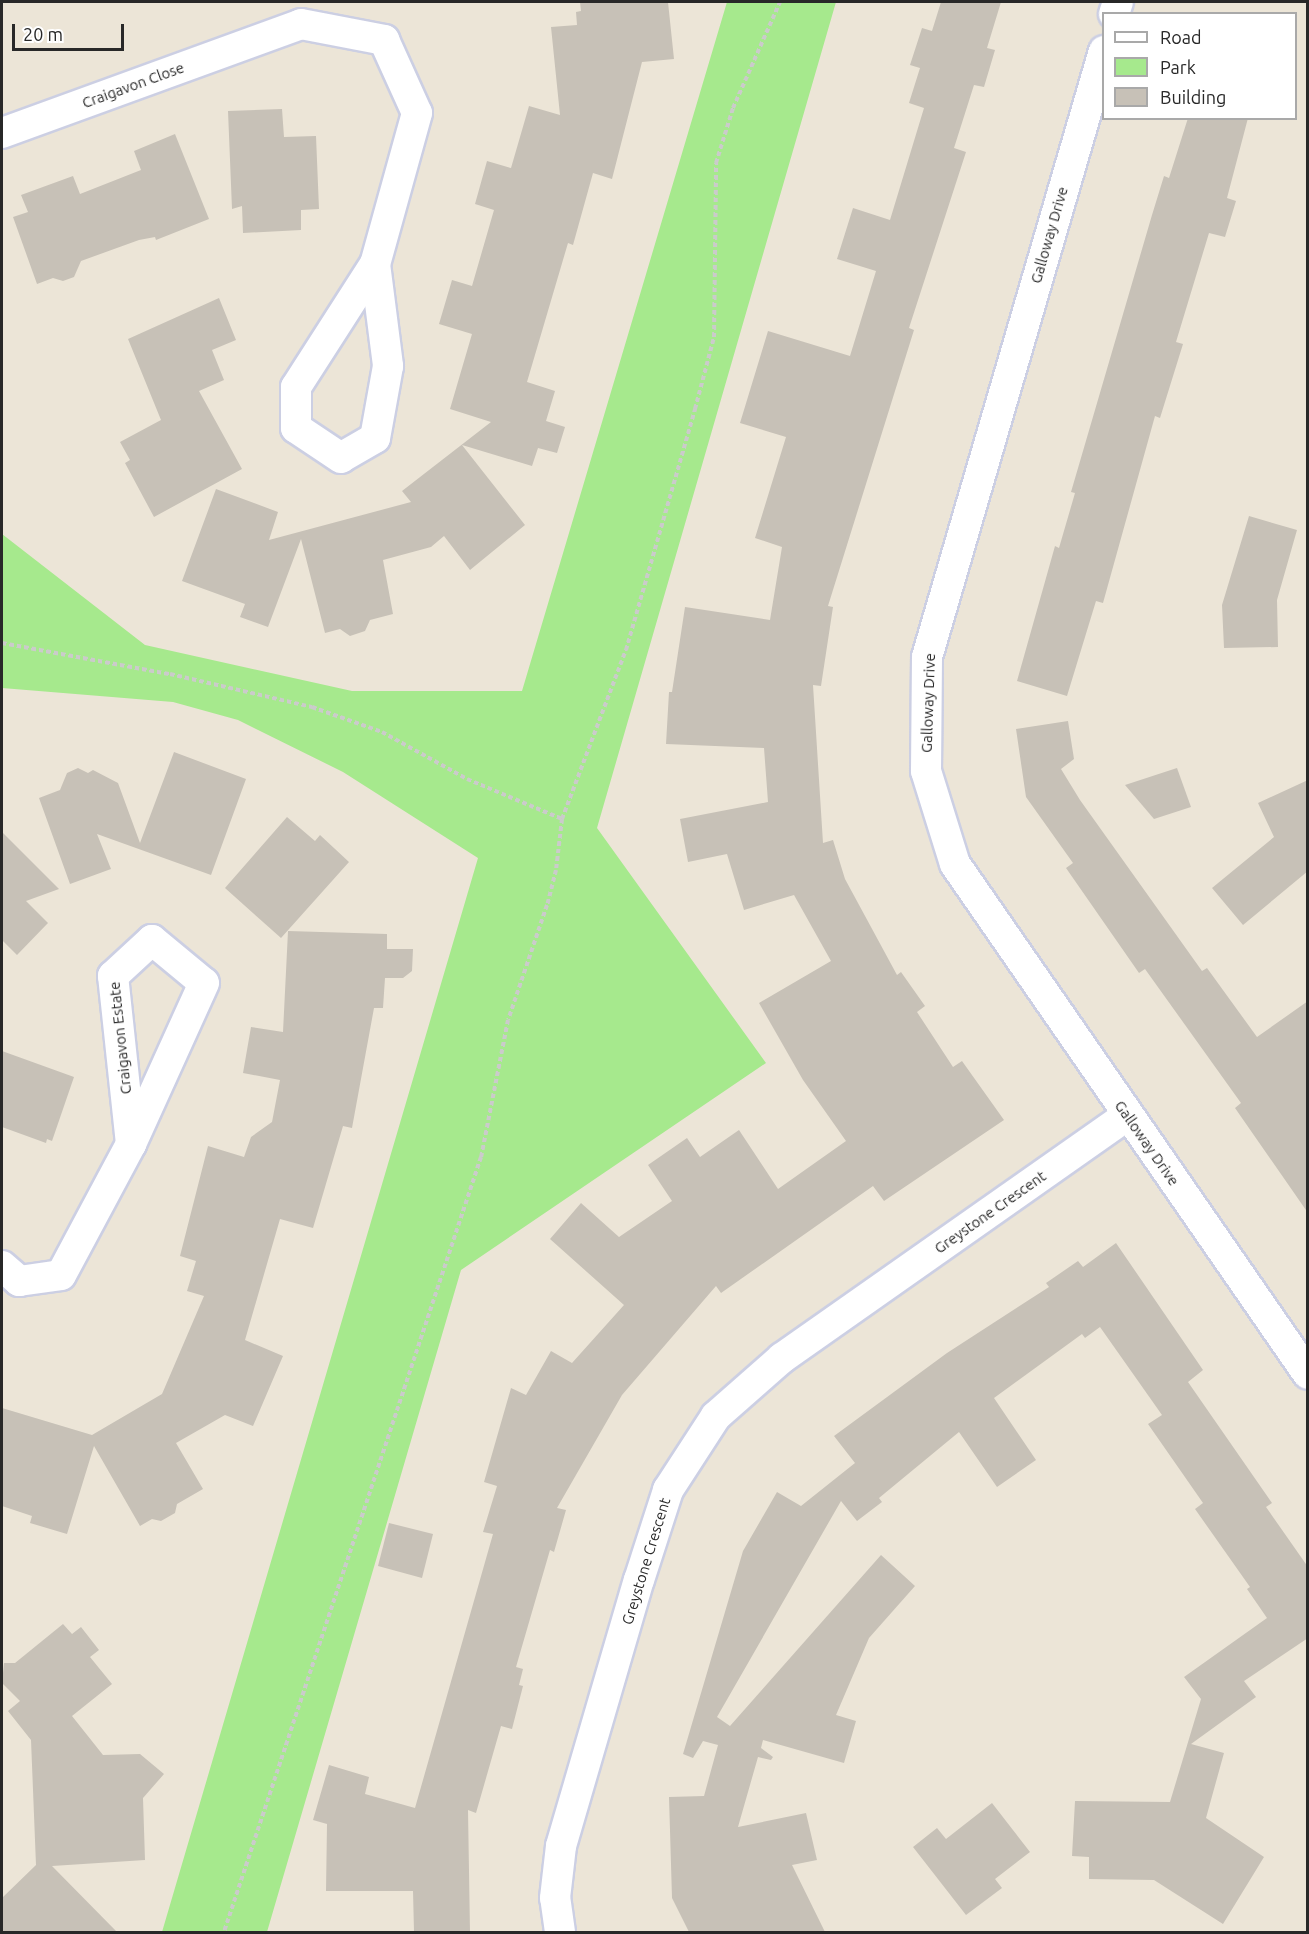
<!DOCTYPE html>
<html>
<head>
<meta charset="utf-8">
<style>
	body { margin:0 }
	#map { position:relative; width:1309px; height:1934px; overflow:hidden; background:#ece5d7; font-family:Ubuntu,sans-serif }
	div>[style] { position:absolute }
	.green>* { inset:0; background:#a6e98d }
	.building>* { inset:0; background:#c7c1b7 }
	.path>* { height:4px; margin-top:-2px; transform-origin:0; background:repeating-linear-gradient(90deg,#cbcbcb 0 4.5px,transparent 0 7.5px) }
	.roads { filter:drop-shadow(2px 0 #cccfe3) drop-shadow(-2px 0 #cccfe3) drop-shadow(0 2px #cccfe3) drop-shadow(0 -2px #cccfe3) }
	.street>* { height:30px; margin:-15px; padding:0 15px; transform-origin:15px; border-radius:15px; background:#fff }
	span { translate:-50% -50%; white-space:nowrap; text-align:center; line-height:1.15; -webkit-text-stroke:5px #fff; paint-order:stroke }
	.street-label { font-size:15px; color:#282828 }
	.frame { position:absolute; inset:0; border:3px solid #282828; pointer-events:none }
	.legend { position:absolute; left:1102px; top:12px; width:195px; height:108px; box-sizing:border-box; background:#fff; border:2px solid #a9a9a9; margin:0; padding:8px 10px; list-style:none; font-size:18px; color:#282828 }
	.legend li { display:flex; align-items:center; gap:12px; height:30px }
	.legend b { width:30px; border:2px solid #a9a9a9 }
	.scale { position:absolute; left:12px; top:24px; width:112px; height:27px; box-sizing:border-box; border:3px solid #282828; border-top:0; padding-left:8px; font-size:18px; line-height:21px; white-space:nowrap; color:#282828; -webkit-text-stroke:4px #fff; paint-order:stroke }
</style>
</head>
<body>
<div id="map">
	<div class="green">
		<i style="clip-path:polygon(727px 2px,836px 2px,597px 828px,766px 1063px,461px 1270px,267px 1932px,162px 1932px,478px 858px,343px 772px,238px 720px,173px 702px,2px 688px,2px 534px,145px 645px,352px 691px,522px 691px)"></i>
	</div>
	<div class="building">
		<i style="clip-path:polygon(580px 2px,668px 2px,674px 59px,642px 62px,612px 179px,593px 173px,573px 245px,568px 243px,527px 382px,555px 391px,546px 421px,565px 427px,557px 453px,538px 448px,532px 466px,462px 445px,525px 525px,470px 570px,444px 536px,431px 547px,383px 560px,393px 614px,370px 620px,365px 631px,350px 636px,340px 629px,325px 633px,301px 539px,268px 627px,240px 617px,245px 604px,182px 581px,216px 489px,278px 512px,269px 540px,411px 502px,402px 491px,491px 422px,450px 409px,472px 334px,439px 324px,452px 280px,472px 286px,494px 210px,475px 204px,487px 161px,511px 168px,529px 106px,560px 115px,551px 27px,577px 25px,576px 12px,581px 11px)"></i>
		<i style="clip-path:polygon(941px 2px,1001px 2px,987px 48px,995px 50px,984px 87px,974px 85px,954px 148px,966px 152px,909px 328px,914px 330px,828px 606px,833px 607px,821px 686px,813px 685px,823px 843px,833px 840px,845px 879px,897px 975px,901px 972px,925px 1006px,917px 1012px,953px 1067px,962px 1061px,1004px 1120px,884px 1201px,873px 1186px,721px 1293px,716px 1286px,622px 1395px,557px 1508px,566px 1510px,554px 1552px,550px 1550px,516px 1667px,523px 1669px,519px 1685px,523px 1686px,512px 1729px,501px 1726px,476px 1813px,468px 1810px,470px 1932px,414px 1932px,413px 1891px,326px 1891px,327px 1824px,313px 1820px,329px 1765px,369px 1777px,365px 1794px,415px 1808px,493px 1534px,483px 1532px,497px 1486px,484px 1482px,511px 1388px,526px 1395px,551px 1351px,572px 1363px,624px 1305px,550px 1239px,581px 1203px,619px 1237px,672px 1201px,648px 1165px,687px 1138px,700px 1157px,739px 1130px,778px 1189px,846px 1141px,803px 1080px,759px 1003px,831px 961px,794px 895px,744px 910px,727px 854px,688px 862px,680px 819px,768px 802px,764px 748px,666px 744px,669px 692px,672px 692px,685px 607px,770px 620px,782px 547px,755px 538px,786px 437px,740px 423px,768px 331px,850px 356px,876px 271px,837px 259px,853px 208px,890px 220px,924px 108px,909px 103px,920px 68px,910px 65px,922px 28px,932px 31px)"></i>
		<i style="clip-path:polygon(282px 109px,284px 137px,316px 136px,319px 209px,301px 210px,301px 230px,243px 233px,242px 206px,232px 209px,228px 111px)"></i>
		<i style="clip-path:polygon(1188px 118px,1248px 118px,1227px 198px,1236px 201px,1225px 237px,1209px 233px,1176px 342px,1183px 344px,1160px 418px,1155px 416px,1103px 603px,1096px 601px,1067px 696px,1017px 681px,1055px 546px,1059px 548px,1075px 493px,1071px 492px,1152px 215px,1164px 176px,1169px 178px)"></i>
		<i style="clip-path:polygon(175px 134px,209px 219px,156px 240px,155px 237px,139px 240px,81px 261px,74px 277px,63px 281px,53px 278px,37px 284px,13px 217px,28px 212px,21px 195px,73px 176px,80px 194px,141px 170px,134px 151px)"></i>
		<i style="clip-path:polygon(219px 298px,236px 340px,212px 350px,224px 380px,199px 391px,242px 469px,154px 517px,125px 463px,130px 460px,120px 442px,161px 420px,128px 339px)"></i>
		<i style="clip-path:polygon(1249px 516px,1297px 530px,1277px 600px,1278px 647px,1224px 648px,1222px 605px)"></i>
		<i style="clip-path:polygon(1068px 721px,1074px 759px,1061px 769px,1080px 800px,1202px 971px,1207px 968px,1257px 1037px,1308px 1001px,1308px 1213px,1235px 1108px,1241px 1103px,1145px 969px,1139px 973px,1066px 868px,1073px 863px,1026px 797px,1016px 729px)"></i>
		<i style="clip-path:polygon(174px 752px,246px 779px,211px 875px,97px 834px,111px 869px,70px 884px,39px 798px,60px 790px,67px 773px,78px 768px,88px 773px,93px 770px,118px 783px,140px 843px)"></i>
		<i style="clip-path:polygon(1177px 768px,1191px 807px,1154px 819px,1125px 785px)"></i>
		<i style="clip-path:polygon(1308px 780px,1308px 871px,1243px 925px,1212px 888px,1274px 837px,1258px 803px)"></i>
		<i style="clip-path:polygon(287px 817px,315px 841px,320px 835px,349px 862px,281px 938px,225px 888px)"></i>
		<i style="clip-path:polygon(2px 832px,59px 889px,26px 901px,48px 923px,17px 955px,2px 940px)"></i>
		<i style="clip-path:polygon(288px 931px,387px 934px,387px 949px,413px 949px,412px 971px,403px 978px,385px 978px,383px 1008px,374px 1008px,352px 1128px,343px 1126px,313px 1228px,280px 1219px,245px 1340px,283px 1356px,253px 1426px,225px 1415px,176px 1443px,203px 1489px,177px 1504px,175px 1513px,161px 1521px,152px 1519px,140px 1526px,94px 1446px,67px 1534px,30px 1523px,32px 1516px,2px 1506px,2px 1408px,92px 1435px,162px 1394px,204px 1296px,187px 1291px,196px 1261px,180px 1256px,208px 1146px,244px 1157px,251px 1137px,272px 1122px,280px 1080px,243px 1073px,251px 1027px,283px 1032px)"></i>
		<i style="clip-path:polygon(2px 1051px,74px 1077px,52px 1141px,47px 1139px,46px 1143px,2px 1127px)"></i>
		<i style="clip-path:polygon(1116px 1243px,1203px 1370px,1188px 1382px,1272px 1503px,1266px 1507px,1308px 1567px,1308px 1638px,1244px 1681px,1256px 1697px,1191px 1744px,1224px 1753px,1206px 1818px,1264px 1857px,1223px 1924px,1154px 1880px,1089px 1879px,1089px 1857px,1072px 1856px,1075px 1801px,1170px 1802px,1201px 1699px,1184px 1677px,1267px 1618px,1247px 1589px,1250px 1587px,1195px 1509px,1203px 1503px,1148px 1424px,1162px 1415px,1100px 1327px,1085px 1338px,1082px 1334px,994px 1398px,1036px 1460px,997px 1487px,959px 1432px,879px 1498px,882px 1502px,857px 1521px,841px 1501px,717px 1717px,730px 1726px,881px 1555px,915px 1586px,869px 1638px,836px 1715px,856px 1721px,844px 1763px,763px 1740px,761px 1748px,773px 1757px,771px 1760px,758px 1757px,738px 1827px,806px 1813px,817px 1860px,792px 1865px,825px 1932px,689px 1932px,672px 1898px,669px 1797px,704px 1796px,718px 1745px,703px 1741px,693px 1758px,683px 1754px,743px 1551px,777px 1492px,801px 1506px,855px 1463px,834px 1436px,947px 1353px,1049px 1287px,1046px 1283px,1078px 1261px,1083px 1267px)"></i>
		<i style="clip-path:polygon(389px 1523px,433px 1534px,422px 1578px,378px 1566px)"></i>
		<i style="clip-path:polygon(63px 1624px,72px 1634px,81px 1627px,99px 1650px,90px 1657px,112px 1684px,72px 1716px,103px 1755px,140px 1754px,164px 1774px,143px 1798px,145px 1860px,52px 1866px,117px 1932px,2px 1932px,2px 1898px,36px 1865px,31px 1740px,8px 1711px,20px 1701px,2px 1683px,4px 1663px,15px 1663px)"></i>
		<i style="clip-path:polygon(992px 1803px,1030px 1852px,995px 1879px,1002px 1888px,966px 1915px,913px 1847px,937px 1828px,946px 1839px)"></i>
	</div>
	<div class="path">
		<i style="left:2px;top:643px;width:171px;rotate:10.5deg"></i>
		<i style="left:170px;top:674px;width:146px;rotate:13.1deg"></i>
		<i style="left:312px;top:707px;width:74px;rotate:19.7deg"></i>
		<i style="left:382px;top:732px;width:97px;rotate:28.9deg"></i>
		<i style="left:467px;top:779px;width:103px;rotate:22.8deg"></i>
		<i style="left:562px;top:819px;width:51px;rotate:96.7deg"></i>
		<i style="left:556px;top:870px;width:36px;rotate:104deg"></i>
		<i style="left:547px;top:905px;width:121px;rotate:108.7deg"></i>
		<i style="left:508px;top:1020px;width:140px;rotate:101.1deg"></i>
		<i style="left:481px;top:1157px;width:817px;rotate:108.35deg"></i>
		<i style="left:562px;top:819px;width:181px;rotate:-69.3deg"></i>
		<i style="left:626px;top:650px;width:251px;rotate:-74deg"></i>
		<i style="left:695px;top:409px;width:74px;rotate:-75.2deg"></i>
		<i style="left:714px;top:337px;width:174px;rotate:-89.3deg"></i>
		<i style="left:716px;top:163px;width:58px;rotate:-72.8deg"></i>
		<i style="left:733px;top:108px;width:116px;rotate:-66.1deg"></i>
	</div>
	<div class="roads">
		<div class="street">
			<i style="left:1114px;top:14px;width:13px;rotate:-72deg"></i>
			<i style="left:1104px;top:51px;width:631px;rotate:106.28deg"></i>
			<i style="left:927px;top:657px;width:114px;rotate:90.5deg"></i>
			<i style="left:926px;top:771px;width:97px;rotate:72.7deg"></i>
			<i style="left:955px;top:864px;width:620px;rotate:55.31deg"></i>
			<i style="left:2px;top:133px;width:318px;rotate:-20deg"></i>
			<i style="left:301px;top:24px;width:85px;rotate:10.9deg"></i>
			<i style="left:384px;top:40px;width:80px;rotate:65.7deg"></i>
			<i style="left:417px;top:113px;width:157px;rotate:105.5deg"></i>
			<i style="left:375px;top:264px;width:103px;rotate:82.7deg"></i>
			<i style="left:388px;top:366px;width:73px;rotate:100.2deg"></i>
			<i style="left:375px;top:438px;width:39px;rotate:150deg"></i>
			<i style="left:341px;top:458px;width:54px;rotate:-146.3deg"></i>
			<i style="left:296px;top:428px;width:41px;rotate:-90deg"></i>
			<i style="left:296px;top:387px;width:146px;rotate:-57.3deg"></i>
			<i style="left:152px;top:940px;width:67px;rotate:39.6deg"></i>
			<i style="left:204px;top:983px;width:177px;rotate:114.4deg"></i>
			<i style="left:131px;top:1144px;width:169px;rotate:-96.1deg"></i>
			<i style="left:113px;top:976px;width:53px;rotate:-42.7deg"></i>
			<i style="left:2px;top:1266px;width:23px;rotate:41deg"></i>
			<i style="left:19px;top:1281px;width:42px;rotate:-8.1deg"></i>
			<i style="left:61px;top:1275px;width:149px;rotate:-61.9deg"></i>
			<i style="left:560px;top:1932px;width:34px;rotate:-98deg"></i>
			<i style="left:555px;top:1898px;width:52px;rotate:-83.4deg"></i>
			<i style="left:561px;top:1846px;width:277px;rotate:-73.7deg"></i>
			<i style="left:639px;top:1580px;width:95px;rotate:-72.1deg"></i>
			<i style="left:668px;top:1490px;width:88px;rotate:-57deg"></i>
			<i style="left:716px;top:1416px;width:88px;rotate:-41.3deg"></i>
			<i style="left:782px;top:1358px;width:423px;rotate:-35.1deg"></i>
		</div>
	</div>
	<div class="street-label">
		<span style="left:133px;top:85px;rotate:-20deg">Craigavon Close</span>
		<span style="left:1049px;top:235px;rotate:-74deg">Galloway Drive</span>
		<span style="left:928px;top:703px;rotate:-88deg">Galloway Drive</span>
		<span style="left:120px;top:1038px;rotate:-96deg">Craigavon Estate</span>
		<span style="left:1147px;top:1143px;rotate:55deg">Galloway Drive</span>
		<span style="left:990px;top:1212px;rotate:-35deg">Greystone Crescent</span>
		<span style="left:646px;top:1561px;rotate:-73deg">Greystone Crescent</span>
	</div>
	<div class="frame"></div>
	<ul class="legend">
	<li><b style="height:8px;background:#fff"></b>Road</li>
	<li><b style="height:16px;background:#a6e98d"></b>Park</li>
	<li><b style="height:16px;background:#c7c1b7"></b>Building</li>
	</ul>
	<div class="scale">20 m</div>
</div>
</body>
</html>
